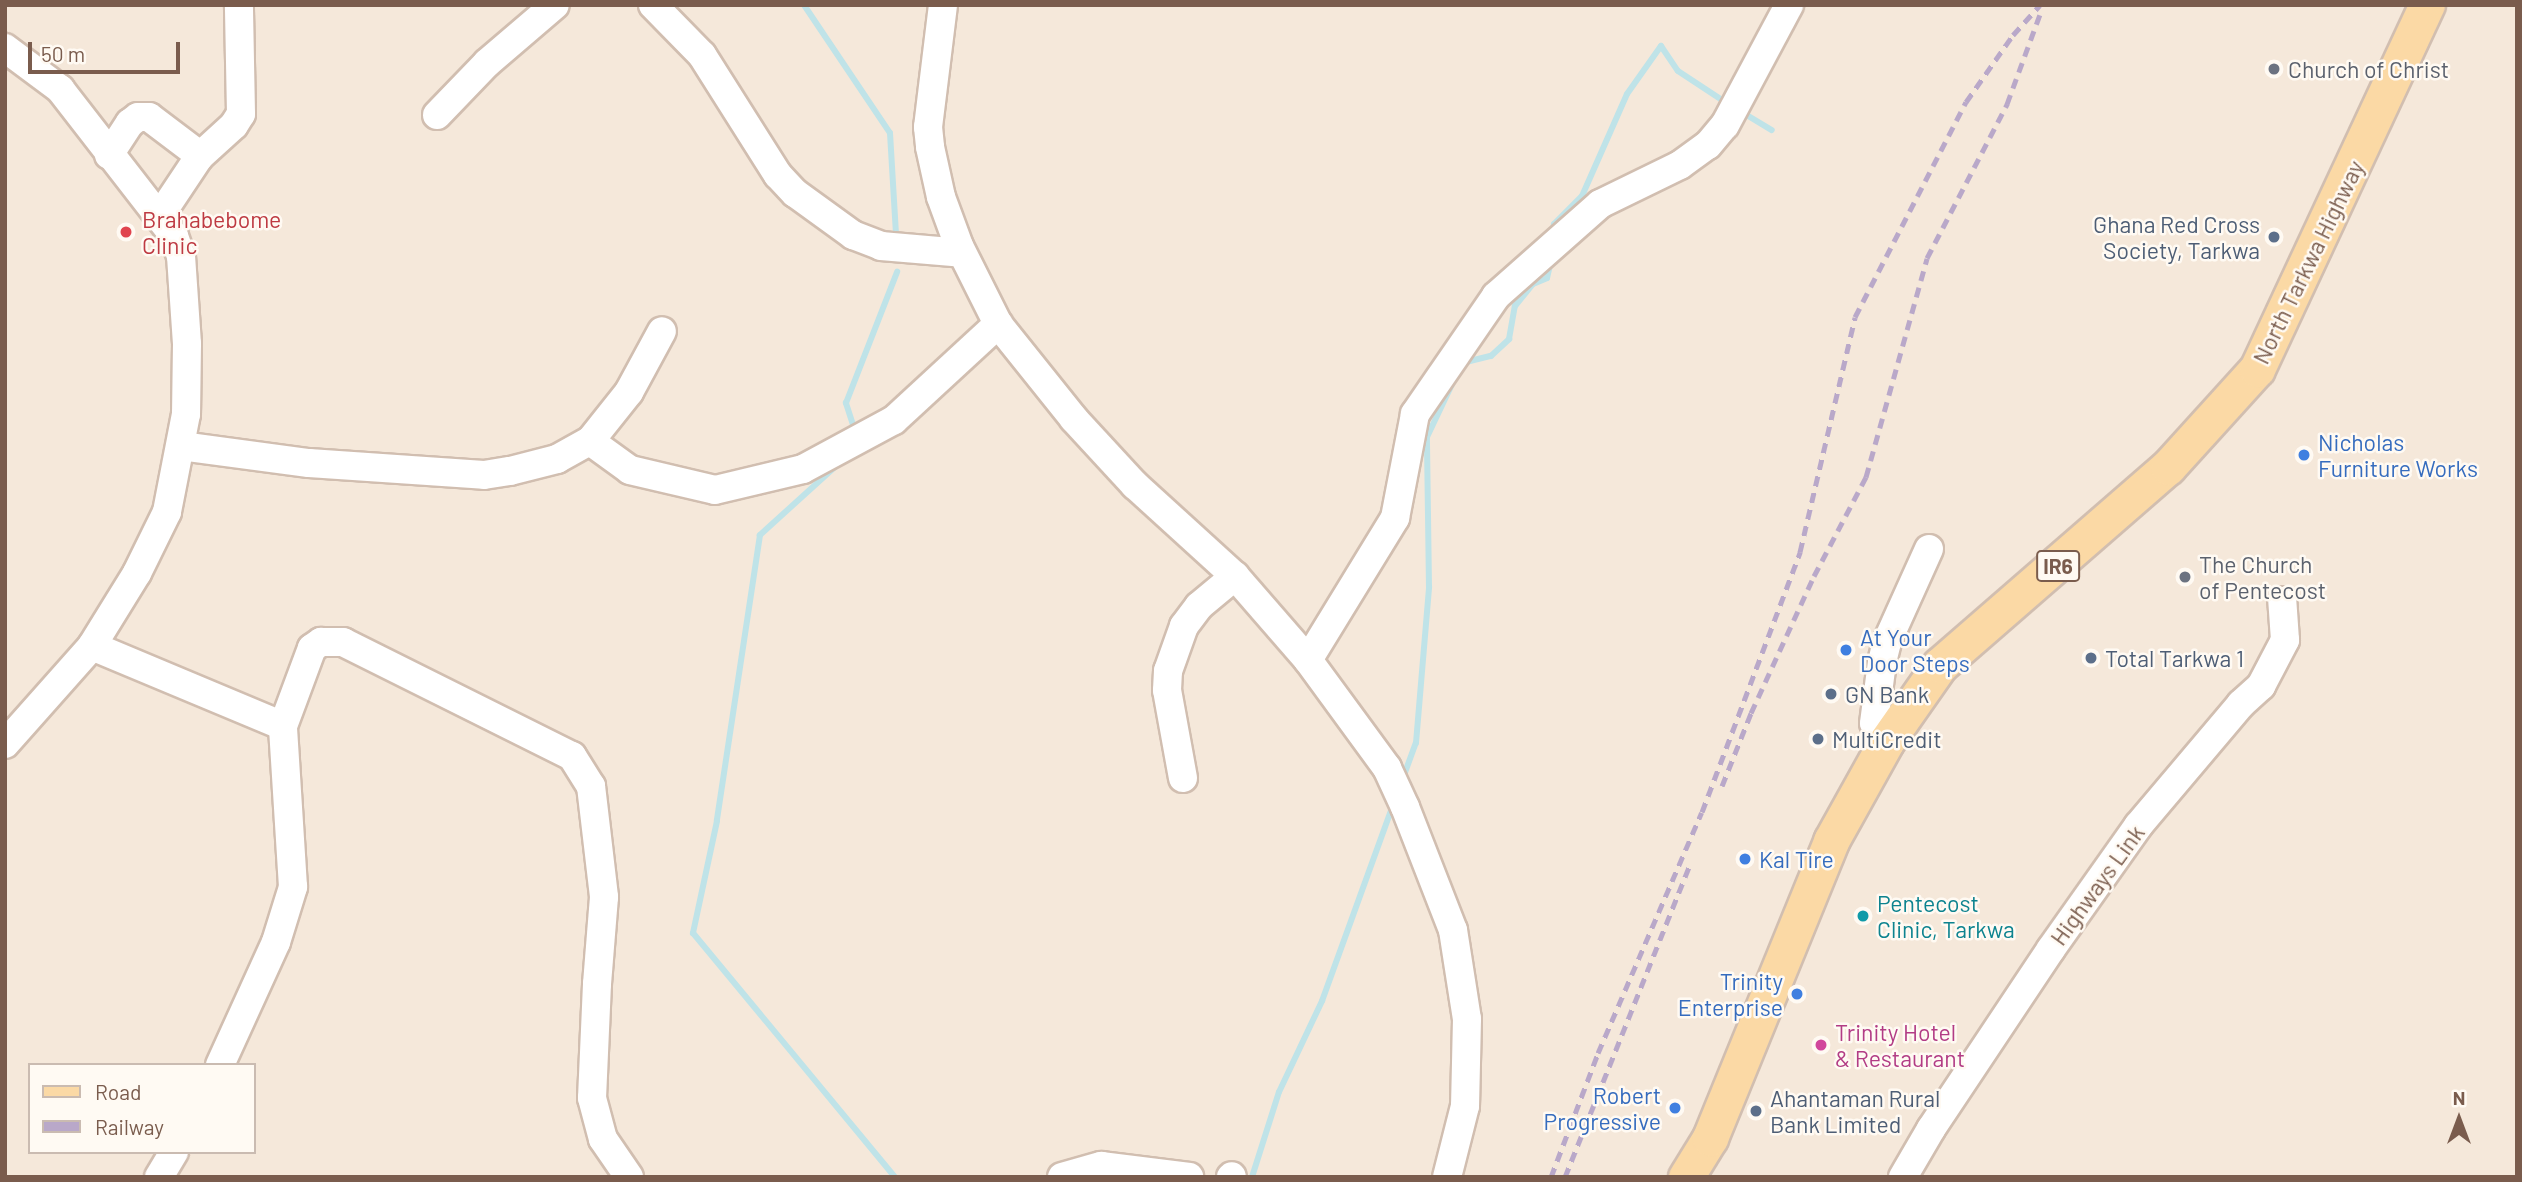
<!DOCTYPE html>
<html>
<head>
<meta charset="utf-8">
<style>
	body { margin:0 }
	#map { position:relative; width:2522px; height:1182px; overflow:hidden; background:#fdf6ec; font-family:Barlow,sans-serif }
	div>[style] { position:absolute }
	.residential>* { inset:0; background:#f5e8da }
	.stream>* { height:6px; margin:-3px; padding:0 3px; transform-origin:3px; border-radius:3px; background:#bfe3e8 }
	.roads { filter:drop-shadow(2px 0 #d1beb0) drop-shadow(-2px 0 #d1beb0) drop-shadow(0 2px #d1beb0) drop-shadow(0 -2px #d1beb0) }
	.minor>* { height:28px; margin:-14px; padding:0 14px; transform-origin:14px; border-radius:14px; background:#fff }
	.major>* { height:35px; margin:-17.5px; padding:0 17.5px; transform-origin:17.5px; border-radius:17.5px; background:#fbd9a5 }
	.rail>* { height:5px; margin-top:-2.5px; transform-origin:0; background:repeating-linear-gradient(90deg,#b9a8c9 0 10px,transparent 0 17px) }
	.dots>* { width:19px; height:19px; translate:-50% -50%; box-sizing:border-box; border:4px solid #fffaf3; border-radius:50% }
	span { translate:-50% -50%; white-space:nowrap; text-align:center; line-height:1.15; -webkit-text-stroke:5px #fffaf3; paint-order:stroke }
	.shield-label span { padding:2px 5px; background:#fffaf3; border:2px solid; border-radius:5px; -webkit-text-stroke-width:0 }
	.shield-label { font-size:21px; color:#7a5c4d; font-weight:700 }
	.worship-label { font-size:23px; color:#5b616d }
	.left { translate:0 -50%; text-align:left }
	.health-label { font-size:23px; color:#be3a42 }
	.service-label { font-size:23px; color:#4e5e75 }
	.right { translate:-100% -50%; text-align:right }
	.street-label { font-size:23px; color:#7a5c4d }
	.shop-label { font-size:23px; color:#366cbe }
	.culture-label { font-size:23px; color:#0d838f }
	.hotel-label { font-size:23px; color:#b23c85 }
	.frame { position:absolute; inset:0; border:7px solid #7a5c4d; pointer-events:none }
	.legend { position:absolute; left:28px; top:1063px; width:228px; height:91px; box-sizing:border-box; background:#fffaf3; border:2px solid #cabbb1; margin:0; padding:9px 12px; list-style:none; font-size:21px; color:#7a5c4d }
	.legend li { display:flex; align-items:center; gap:14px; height:35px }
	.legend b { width:35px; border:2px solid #cabbb1 }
	.north { position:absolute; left:2424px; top:1084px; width:70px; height:70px; -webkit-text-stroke:5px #fffaf3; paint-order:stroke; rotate:0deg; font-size:19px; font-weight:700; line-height:28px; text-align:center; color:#7a5c4d }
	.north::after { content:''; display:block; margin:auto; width:24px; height:32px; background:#7a5c4d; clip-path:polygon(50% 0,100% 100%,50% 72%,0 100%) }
	.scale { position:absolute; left:28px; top:42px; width:152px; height:32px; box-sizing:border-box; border:4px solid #7a5c4d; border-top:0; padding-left:9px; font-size:21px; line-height:24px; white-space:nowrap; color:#7a5c4d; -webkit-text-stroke:5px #fffaf3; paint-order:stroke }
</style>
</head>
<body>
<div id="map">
	<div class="residential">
		<i style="clip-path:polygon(evenodd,5px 5px,2517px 5px,2517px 1177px,5px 1177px,5px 5px,30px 1065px,254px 1065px,254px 1152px,30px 1152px,30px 1065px)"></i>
	</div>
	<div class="stream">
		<i style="left:804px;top:5px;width:154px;rotate:56.1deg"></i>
		<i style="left:890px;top:133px;width:101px;rotate:86.6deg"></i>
		<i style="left:1740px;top:111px;width:37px;rotate:31deg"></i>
		<i style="left:1553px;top:232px;width:8px;rotate:-83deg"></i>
		<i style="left:1554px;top:224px;width:40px;rotate:-45deg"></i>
		<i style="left:1582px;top:196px;width:111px;rotate:-66.2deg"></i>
		<i style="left:1627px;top:94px;width:59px;rotate:-54.7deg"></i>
		<i style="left:1661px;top:46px;width:30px;rotate:56deg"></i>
		<i style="left:1678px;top:71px;width:60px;rotate:33.4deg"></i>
		<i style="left:1462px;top:363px;width:30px;rotate:-14deg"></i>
		<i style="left:1491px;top:356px;width:25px;rotate:-43deg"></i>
		<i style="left:1509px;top:339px;width:34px;rotate:-80deg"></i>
		<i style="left:1515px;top:306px;width:28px;rotate:-51deg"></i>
		<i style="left:1533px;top:284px;width:15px;rotate:-23deg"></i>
		<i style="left:1547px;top:278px;width:18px;rotate:-77deg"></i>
		<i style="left:856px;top:434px;width:33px;rotate:-108deg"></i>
		<i style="left:846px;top:403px;width:141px;rotate:-68.7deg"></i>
		<i style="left:836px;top:466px;width:103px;rotate:137.8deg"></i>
		<i style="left:760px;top:535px;width:289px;rotate:98.6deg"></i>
		<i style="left:717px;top:821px;width:115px;rotate:102.1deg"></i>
		<i style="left:693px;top:933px;width:317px;rotate:50.4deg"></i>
		<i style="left:1403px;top:778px;width:37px;rotate:-70deg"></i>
		<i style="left:1416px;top:743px;width:157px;rotate:-85.2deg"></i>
		<i style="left:1429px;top:587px;width:150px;rotate:-90.8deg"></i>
		<i style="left:1427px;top:437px;width:68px;rotate:-64.6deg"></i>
		<i style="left:1252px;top:1177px;width:89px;rotate:-72.4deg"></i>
		<i style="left:1279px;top:1092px;width:101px;rotate:-64.7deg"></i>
		<i style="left:1322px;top:1001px;width:212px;rotate:-70.1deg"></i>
	</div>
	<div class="roads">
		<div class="minor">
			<i style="left:653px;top:5px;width:70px;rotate:45.6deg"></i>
			<i style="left:702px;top:55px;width:142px;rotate:57.7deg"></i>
			<i style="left:778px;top:175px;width:25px;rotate:47deg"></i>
			<i style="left:795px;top:193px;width:72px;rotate:35.9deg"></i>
			<i style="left:853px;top:235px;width:30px;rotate:21deg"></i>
			<i style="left:881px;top:246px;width:81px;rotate:4.9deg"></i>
			<i style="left:943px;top:5px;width:123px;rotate:97deg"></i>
			<i style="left:928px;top:127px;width:20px;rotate:84deg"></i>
			<i style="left:930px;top:147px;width:51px;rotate:77.6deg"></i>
			<i style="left:941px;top:197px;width:52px;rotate:69.8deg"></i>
			<i style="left:959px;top:246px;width:87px;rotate:63.4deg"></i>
			<i style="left:998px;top:324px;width:122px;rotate:51.3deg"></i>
			<i style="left:1074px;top:419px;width:90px;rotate:47.3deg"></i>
			<i style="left:1135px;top:485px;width:135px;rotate:42.3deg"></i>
			<i style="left:1235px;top:576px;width:111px;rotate:49deg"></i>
			<i style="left:1308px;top:660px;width:134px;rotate:53.8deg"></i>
			<i style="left:1387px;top:768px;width:43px;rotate:65.2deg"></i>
			<i style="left:1405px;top:807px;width:132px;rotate:68.7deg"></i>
			<i style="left:1453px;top:930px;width:90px;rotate:81.1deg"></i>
			<i style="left:1467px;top:1019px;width:87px;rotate:91.3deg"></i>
			<i style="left:1465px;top:1106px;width:73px;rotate:104.2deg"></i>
			<i style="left:5px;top:48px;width:69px;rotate:36.7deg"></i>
			<i style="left:60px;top:89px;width:186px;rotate:52.2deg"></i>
			<i style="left:174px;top:236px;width:21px;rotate:71deg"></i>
			<i style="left:181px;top:256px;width:88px;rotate:86.1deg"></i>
			<i style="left:187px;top:344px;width:70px;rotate:90.8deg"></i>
			<i style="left:186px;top:414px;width:100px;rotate:101deg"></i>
			<i style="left:167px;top:512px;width:68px;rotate:116.2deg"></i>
			<i style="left:137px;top:573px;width:86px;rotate:121.7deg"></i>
			<i style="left:92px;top:646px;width:131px;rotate:131.6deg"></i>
			<i style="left:437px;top:115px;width:72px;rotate:-46.1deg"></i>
			<i style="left:487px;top:63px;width:89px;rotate:-40.5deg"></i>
			<i style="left:109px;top:155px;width:38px;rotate:-57deg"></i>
			<i style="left:130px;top:123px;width:10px;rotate:-37deg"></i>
			<i style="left:138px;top:117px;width:11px"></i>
			<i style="left:149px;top:117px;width:56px;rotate:37.1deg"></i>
			<i style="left:194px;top:151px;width:8px;rotate:50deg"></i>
			<i style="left:199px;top:157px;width:72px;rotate:123.7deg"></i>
			<i style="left:199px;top:157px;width:47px;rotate:-42.4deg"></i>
			<i style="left:234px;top:125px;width:13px;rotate:-58deg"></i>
			<i style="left:241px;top:114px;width:109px;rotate:-91.1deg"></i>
			<i style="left:590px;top:441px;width:49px;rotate:35.9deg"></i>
			<i style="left:630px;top:470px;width:87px;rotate:13.2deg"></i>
			<i style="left:715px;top:490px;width:90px;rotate:-13.4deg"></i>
			<i style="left:803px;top:469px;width:103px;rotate:-28.3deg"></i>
			<i style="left:894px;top:420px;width:142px;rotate:-42.7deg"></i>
			<i style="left:181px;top:446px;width:129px;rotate:7.6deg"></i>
			<i style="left:309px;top:463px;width:175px;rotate:3.9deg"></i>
			<i style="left:484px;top:475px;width:26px;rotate:-9deg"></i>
			<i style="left:510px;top:471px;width:49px;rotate:-14.3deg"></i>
			<i style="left:557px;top:459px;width:38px;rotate:-29deg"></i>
			<i style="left:590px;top:441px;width:63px;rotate:-51.5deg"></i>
			<i style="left:629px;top:392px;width:69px;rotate:-61.6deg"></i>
			<i style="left:92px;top:646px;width:207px;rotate:22.7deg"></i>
			<i style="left:283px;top:726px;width:83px;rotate:-69.6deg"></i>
			<i style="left:312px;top:648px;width:11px;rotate:-34deg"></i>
			<i style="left:321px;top:642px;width:22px"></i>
			<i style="left:343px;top:642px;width:256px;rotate:26.5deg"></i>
			<i style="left:572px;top:756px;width:36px;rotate:58deg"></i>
			<i style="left:591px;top:786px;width:112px;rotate:83.3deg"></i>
			<i style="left:604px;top:897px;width:87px;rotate:94.6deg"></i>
			<i style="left:597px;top:984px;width:114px;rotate:92.5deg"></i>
			<i style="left:592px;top:1098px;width:42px;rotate:75deg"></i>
			<i style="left:603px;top:1139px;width:46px;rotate:55.6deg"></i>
			<i style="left:1308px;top:660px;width:167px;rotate:-58.5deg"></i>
			<i style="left:1395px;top:518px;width:106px;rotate:-79.1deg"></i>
			<i style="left:1415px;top:414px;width:143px;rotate:-55.5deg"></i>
			<i style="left:1496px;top:296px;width:139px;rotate:-41.5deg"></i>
			<i style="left:1600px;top:204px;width:89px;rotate:-26deg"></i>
			<i style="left:1680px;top:165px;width:34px;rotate:-36deg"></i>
			<i style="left:1708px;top:145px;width:26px;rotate:-50deg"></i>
			<i style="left:1725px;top:125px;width:136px;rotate:-61.9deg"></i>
			<i style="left:1886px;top:742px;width:22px;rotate:-122deg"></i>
			<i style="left:1874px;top:723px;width:62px;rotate:-82.5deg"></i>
			<i style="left:1882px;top:662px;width:21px;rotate:-76deg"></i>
			<i style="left:1887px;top:642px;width:102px;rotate:-65.7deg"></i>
			<i style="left:1183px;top:778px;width:89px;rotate:-100.3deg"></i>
			<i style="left:1167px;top:690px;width:19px;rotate:-87deg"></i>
			<i style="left:1168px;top:671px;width:48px;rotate:-70.4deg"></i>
			<i style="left:1184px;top:626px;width:25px;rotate:-53deg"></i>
			<i style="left:1199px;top:606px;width:47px;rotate:-39.8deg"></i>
			<i style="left:220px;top:1065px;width:135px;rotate:-65.5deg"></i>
			<i style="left:276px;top:942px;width:58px;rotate:-72.8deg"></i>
			<i style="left:293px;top:887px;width:161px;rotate:-93.6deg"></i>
			<i style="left:159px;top:1177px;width:29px;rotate:-59deg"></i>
			<i style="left:1062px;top:1177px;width:41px;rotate:-15.8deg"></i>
			<i style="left:1101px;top:1166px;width:89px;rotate:7.1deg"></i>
			<i style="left:1231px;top:1177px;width:1px;rotate:-45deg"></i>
			<i style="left:1903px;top:1177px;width:56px;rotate:-59.7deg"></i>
			<i style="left:1931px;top:1129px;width:216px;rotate:-56.3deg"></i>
			<i style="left:2051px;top:949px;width:151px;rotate:-54.7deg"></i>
			<i style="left:2138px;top:826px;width:160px;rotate:-49.8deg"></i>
			<i style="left:2241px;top:704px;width:27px;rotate:-42deg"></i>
			<i style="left:2261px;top:686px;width:52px;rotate:-62.4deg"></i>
			<i style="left:2285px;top:640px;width:39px;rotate:-94deg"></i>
		</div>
		<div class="major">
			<i style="left:1686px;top:1177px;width:46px;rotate:-58.4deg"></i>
			<i style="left:1710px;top:1138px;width:321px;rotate:-67.8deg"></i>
			<i style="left:1831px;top:841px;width:113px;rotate:-60.9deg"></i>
			<i style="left:1886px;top:742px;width:94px;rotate:-55deg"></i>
			<i style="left:1940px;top:665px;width:302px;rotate:-41deg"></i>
			<i style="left:2168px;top:467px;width:132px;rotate:-47.8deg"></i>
			<i style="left:2257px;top:369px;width:402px;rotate:-65deg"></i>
		</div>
	</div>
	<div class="rail">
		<i style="left:1722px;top:786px;width:79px;rotate:-68.3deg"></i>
		<i style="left:1751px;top:713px;width:151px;rotate:-65.3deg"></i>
		<i style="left:1814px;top:576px;width:112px;rotate:-62.3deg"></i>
		<i style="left:1866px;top:477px;width:227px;rotate:-74.4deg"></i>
		<i style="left:1927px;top:258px;width:174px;rotate:-62.5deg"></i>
		<i style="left:2007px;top:104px;width:101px;rotate:-69.8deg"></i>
		<i style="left:1551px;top:1177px;width:133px;rotate:-69.2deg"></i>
		<i style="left:1598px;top:1053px;width:262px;rotate:-66.7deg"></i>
		<i style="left:1702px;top:812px;width:278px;rotate:-69.3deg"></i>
		<i style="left:1800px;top:552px;width:241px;rotate:-76.8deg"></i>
		<i style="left:1855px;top:317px;width:242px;rotate:-62.7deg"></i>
		<i style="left:1966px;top:102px;width:82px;rotate:-55deg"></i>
		<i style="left:2013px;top:35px;width:40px;rotate:-48deg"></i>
		<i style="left:1565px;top:1177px;width:337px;rotate:-68.2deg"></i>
	</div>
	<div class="dots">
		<i style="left:2274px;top:69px;background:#6b7280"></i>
		<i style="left:126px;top:232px;background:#e0444e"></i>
		<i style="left:2274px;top:237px;background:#5c6f8a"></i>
		<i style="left:2304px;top:455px;background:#3f7fe0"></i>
		<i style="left:2185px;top:577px;background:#6b7280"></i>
		<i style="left:1846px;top:650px;background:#3f7fe0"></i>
		<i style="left:2091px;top:658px;background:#5c6f8a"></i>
		<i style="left:1831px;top:694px;background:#5c6f8a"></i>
		<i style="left:1818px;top:739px;background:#5c6f8a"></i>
		<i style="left:1745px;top:859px;background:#3f7fe0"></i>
		<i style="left:1863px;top:916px;background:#0f9aa8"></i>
		<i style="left:1797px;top:994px;background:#3f7fe0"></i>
		<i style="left:1821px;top:1045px;background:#d1479c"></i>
		<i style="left:1675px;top:1108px;background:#3f7fe0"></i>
		<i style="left:1756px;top:1111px;background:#5c6f8a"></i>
	</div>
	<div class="shield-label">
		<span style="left:2058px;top:566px">IR6</span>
	</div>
	<div class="worship-label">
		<span class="left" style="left:2288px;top:69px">Church of Christ</span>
		<span class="left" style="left:2199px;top:577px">The Church<br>of Pentecost</span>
	</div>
	<div class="health-label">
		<span class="left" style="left:142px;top:232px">Brahabebome<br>Clinic</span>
	</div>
	<div class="service-label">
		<span class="right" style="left:2260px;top:237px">Ghana Red Cross<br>Society, Tarkwa</span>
		<span class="left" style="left:2105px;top:658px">Total Tarkwa 1</span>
		<span class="left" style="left:1845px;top:694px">GN Bank</span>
		<span class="left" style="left:1832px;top:739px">MultiCredit</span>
		<span class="left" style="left:1770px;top:1111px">Ahantaman Rural<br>Bank Limited</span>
	</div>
	<div class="street-label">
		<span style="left:2308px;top:262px;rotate:-64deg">North Tarkwa Highway</span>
		<span style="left:2097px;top:885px;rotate:-54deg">Highways Link</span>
	</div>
	<div class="shop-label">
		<span class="left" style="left:2318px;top:455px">Nicholas<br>Furniture Works</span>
		<span class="left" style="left:1860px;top:650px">At Your<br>Door Steps</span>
		<span class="left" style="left:1759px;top:859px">Kal Tire</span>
		<span class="right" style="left:1783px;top:994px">Trinity<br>Enterprise</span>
		<span class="right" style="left:1661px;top:1108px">Robert<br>Progressive</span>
	</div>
	<div class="culture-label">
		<span class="left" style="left:1877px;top:916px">Pentecost<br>Clinic, Tarkwa</span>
	</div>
	<div class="hotel-label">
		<span class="left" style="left:1835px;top:1045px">Trinity Hotel<br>&amp; Restaurant</span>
	</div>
	<div class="frame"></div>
	<ul class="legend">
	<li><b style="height:9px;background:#fbd9a5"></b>Road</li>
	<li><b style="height:9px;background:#b9a8c9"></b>Railway</li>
	</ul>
	<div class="north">N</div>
	<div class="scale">50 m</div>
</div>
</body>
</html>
